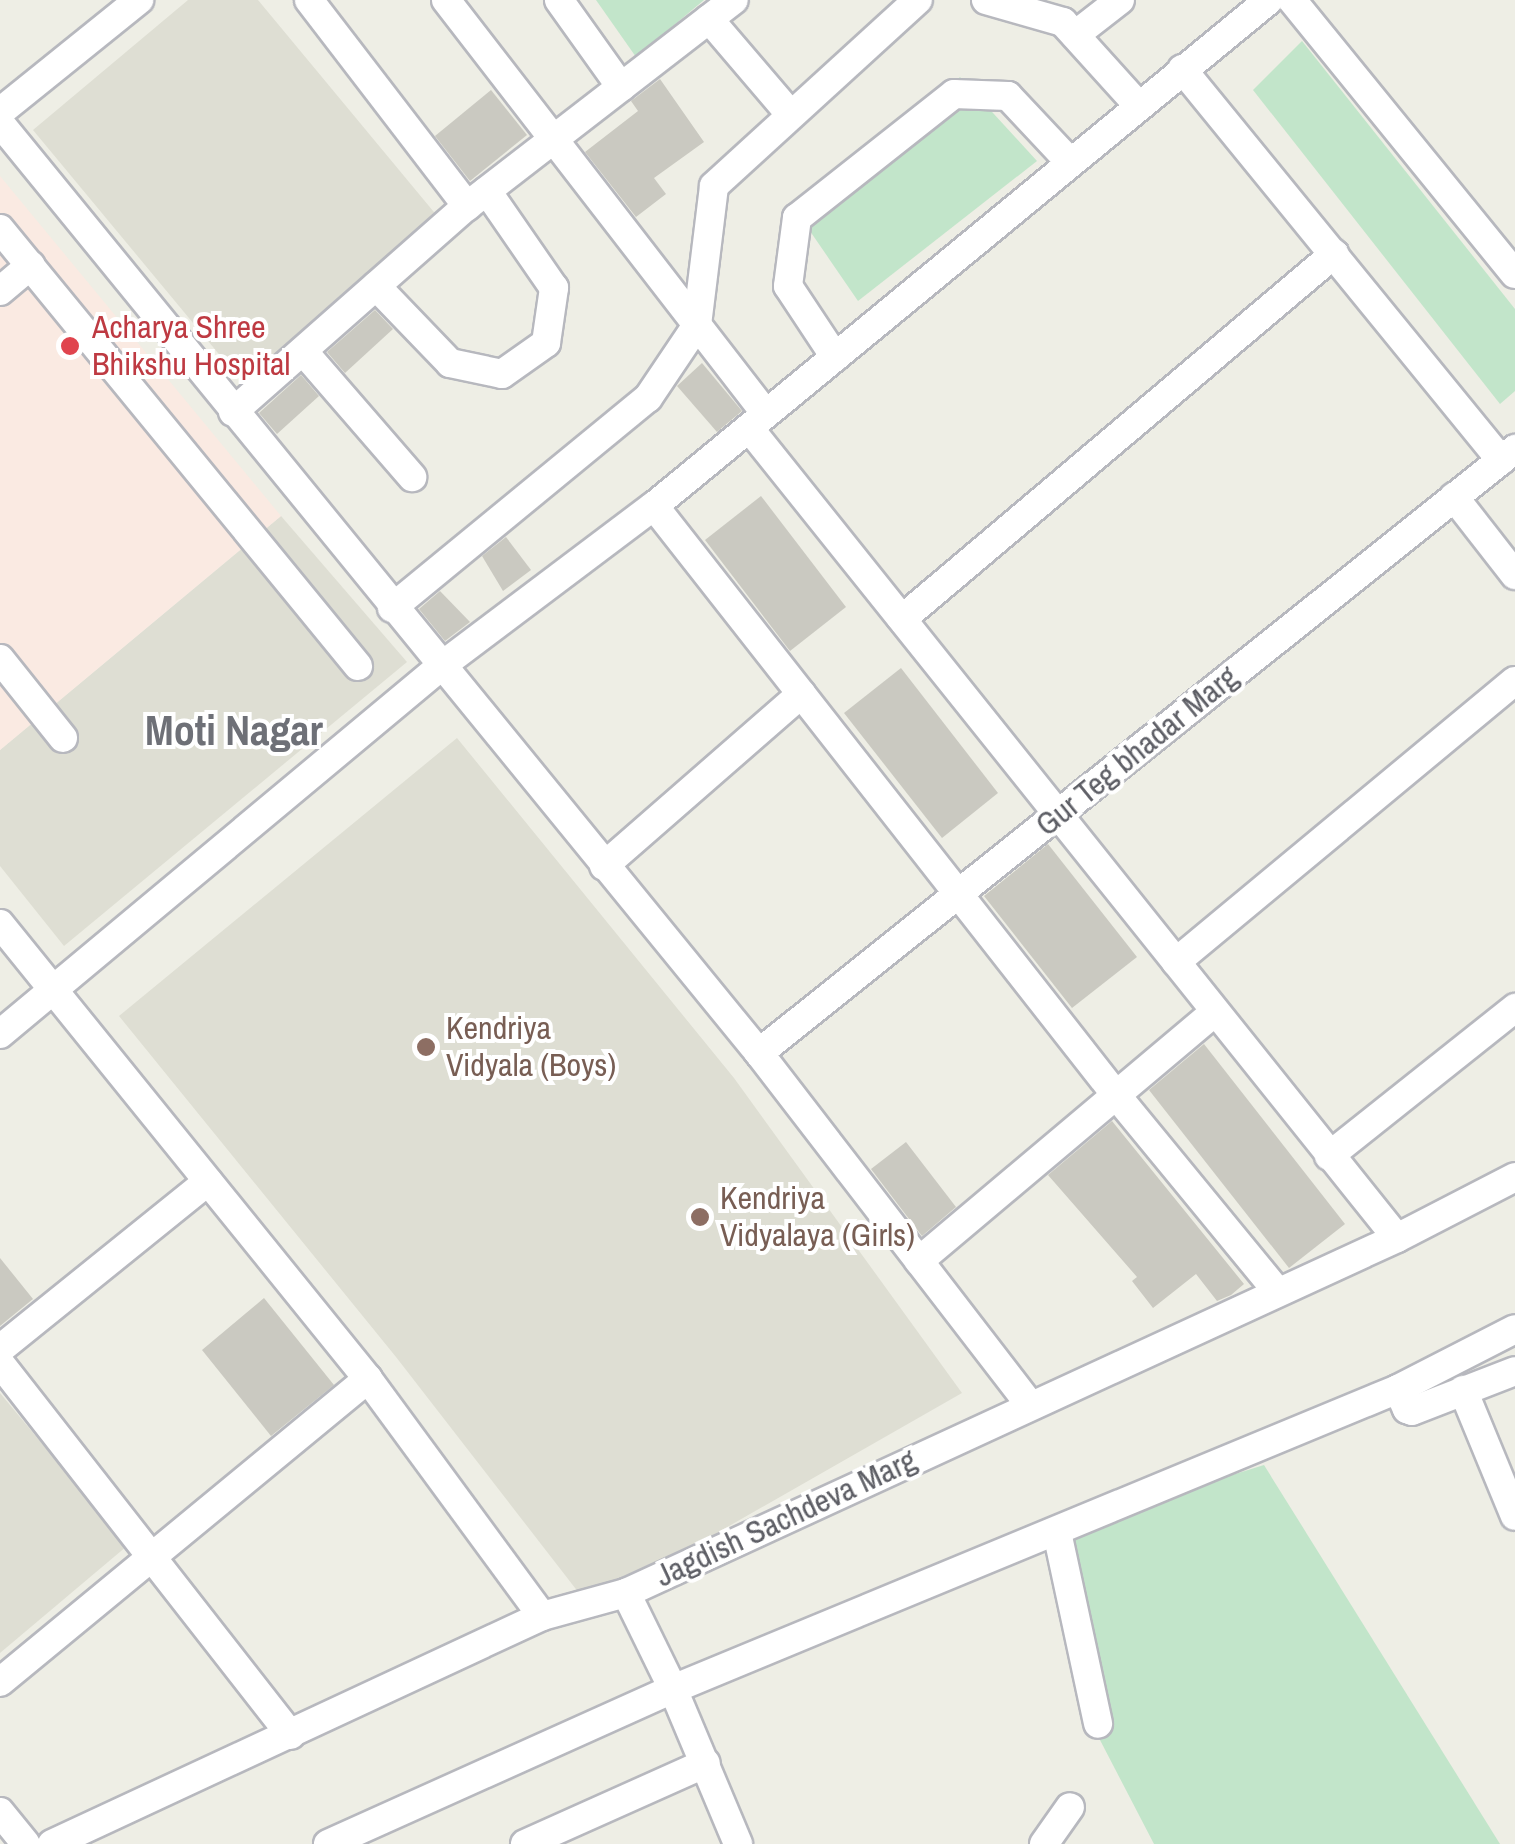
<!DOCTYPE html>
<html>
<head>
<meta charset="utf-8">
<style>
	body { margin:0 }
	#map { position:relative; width:1515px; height:1844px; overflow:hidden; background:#eeeee5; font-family:"Archivo Narrow",sans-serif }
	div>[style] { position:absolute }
	.education>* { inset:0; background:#deded3 }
	.medical>* { inset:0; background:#faeae2 }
	.green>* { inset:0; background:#c2e5ca }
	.building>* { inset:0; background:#cac9c1 }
	.roads { filter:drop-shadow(2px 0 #b7b8be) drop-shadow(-2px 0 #b7b8be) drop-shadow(0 2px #b7b8be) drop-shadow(0 -2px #b7b8be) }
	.minor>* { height:28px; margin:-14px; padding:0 14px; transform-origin:14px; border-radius:14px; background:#fff }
	.dots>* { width:28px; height:28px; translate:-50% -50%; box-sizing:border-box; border:5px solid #fff; border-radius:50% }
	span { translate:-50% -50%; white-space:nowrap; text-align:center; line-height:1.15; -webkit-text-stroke:8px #fff; paint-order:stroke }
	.health-label { font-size:32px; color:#be3a42 }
	.left { translate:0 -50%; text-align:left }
	.street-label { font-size:32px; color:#5d5e65 }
	.education-label { font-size:32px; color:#785e54 }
	.district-label { font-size:42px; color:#6e7077; font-weight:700 }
</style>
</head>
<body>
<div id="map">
	<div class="education">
		<i style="clip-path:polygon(188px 0,258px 0,443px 223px,247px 388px,33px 130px)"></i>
		<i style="clip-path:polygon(281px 516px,407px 662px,64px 946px,0 866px,0 750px)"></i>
		<i style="clip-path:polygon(457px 738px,734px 1078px,962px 1393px,589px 1606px,396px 1357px,119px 1016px)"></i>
		<i style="clip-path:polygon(0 1393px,127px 1546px,0 1653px)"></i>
	</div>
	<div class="medical">
		<i style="clip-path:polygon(0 176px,281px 516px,0 750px)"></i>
	</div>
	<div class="green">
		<i style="clip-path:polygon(596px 0,704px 0,636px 57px)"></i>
		<i style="clip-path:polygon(1302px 41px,1515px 309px,1515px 391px,1500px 404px,1253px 90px)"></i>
		<i style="clip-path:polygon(960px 77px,1037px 161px,858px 301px,801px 218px)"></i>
		<i style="clip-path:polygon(1264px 1465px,1500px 1844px,1154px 1844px,1087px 1715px,1056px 1530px)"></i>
	</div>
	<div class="building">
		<i style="clip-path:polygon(660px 79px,704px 142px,654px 178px,666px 194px,636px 217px,585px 152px,638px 111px,631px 101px)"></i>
		<i style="clip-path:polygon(491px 90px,527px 135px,470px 181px,435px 136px)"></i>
		<i style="clip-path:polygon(375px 310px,393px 329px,345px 373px,327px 352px)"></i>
		<i style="clip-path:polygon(702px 363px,742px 411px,717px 432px,677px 386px)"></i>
		<i style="clip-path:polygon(301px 375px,319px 396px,277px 434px,259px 413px)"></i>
		<i style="clip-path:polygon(761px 496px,846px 607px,790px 651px,705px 540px)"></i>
		<i style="clip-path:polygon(506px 537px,531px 570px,503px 591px,482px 556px)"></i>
		<i style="clip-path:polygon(440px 591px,470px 622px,445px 641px,419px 609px)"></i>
		<i style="clip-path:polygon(901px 668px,998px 793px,942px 838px,844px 713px)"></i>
		<i style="clip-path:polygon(1048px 844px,1137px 957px,1072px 1008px,984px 896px)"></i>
		<i style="clip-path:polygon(1204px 1044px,1345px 1224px,1289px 1268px,1149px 1090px)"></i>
		<i style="clip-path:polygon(1112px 1121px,1244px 1284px,1231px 1295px,1217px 1301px,1196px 1274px,1153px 1308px,1132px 1281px,1137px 1277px,1048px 1175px)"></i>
		<i style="clip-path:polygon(906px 1142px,956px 1207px,922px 1236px,871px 1169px)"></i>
		<i style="clip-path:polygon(0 1258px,33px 1299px,0 1326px)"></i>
		<i style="clip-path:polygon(264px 1298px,334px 1385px,271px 1436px,202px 1350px)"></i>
	</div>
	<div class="roads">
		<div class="minor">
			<i style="left:309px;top:0;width:260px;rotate:52.5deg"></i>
			<i style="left:446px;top:0;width:523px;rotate:52.3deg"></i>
			<i style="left:559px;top:0;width:107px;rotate:54.5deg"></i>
			<i style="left:986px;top:0;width:80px;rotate:15.9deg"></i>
			<i style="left:1063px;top:22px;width:112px;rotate:47.9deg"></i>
			<i style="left:1292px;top:0;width:353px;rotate:50.9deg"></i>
			<i style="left:709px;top:19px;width:126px;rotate:49.5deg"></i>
			<i style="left:1075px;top:35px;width:57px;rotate:-37.9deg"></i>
			<i style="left:1182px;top:69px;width:505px;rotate:50.79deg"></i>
			<i style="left:0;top:112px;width:179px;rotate:-38.9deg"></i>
			<i style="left:0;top:123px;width:1200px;rotate:50.78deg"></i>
			<i style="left:759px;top:1053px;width:443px;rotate:52.4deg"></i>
			<i style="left:0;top:229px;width:565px;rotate:50.67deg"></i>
			<i style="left:376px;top:286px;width:107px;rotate:46.1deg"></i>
			<i style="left:450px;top:363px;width:53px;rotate:11.9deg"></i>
			<i style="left:502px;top:374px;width:54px;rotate:-35.2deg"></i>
			<i style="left:546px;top:343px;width:56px;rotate:-81.7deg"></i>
			<i style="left:554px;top:288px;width:118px;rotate:-124.6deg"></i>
			<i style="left:0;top:291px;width:40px;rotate:-40deg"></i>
			<i style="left:303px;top:351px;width:167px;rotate:49.1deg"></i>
			<i style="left:835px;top:357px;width:85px;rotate:-123.5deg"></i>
			<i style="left:788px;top:286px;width:69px;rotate:-82.5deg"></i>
			<i style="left:797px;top:218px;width:200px;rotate:-38.3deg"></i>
			<i style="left:954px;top:94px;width:54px;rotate:2.1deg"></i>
			<i style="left:1008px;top:96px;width:91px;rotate:46.8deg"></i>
			<i style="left:233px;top:412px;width:312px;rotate:-41.4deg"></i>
			<i style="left:467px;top:206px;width:337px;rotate:-37.7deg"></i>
			<i style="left:749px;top:428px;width:1037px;rotate:51.34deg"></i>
			<i style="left:1454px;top:497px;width:99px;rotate:52deg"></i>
			<i style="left:654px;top:506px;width:749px;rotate:51.89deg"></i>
			<i style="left:1116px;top:1095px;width:255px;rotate:50.6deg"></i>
			<i style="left:392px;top:608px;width:331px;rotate:-39.4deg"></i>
			<i style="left:648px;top:398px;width:88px;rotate:-56.1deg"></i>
			<i style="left:697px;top:325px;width:140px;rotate:-83deg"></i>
			<i style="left:714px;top:186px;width:276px;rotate:-42.4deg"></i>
			<i style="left:902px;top:619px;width:566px;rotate:-40.19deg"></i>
			<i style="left:0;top:659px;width:101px;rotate:51.4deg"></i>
			<i style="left:604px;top:866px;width:262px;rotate:-41.1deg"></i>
			<i style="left:0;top:924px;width:585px;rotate:51.03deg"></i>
			<i style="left:368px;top:1379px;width:294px;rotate:53.7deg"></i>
			<i style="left:1176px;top:962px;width:440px;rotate:-39.7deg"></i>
			<i style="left:0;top:1034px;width:573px;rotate:-39.83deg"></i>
			<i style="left:440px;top:667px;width:268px;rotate:-37deg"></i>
			<i style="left:654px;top:506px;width:796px;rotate:-39.45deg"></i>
			<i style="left:759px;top:1053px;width:968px;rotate:-38.62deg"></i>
			<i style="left:1329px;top:1156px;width:238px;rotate:-38.5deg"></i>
			<i style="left:919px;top:1261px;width:387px;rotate:-40.1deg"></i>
			<i style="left:0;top:1349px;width:267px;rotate:-38.9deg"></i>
			<i style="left:0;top:1363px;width:472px;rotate:52deg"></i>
			<i style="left:1398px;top:1389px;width:22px;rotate:66deg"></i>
			<i style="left:1407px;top:1409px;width:5px;rotate:22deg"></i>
			<i style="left:1412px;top:1411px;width:110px;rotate:-21.2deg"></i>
			<i style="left:1463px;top:1390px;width:136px;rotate:67.6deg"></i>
			<i style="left:1057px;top:1532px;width:196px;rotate:77.9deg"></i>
			<i style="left:626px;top:1593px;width:107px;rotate:63.9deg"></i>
			<i style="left:673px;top:1689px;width:168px;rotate:67.2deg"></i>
			<i style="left:0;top:1682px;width:477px;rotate:-39.5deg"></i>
			<i style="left:0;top:1812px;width:41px;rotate:50.9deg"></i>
			<i style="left:52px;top:1844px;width:540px;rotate:-24.95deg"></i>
			<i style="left:542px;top:1616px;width:87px;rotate:-15.3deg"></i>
			<i style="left:626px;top:1593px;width:849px;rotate:-24.72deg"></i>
			<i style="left:1397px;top:1238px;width:133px;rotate:-27.3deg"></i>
			<i style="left:328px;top:1844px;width:378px;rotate:-24.2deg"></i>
			<i style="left:673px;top:1689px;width:785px;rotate:-22.48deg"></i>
			<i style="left:1398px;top:1389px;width:131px;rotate:-27.1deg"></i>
			<i style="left:525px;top:1844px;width:198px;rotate:-24.1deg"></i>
			<i style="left:1044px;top:1844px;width:45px;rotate:-54.9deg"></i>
		</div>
	</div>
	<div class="dots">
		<i style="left:70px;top:346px;background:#e0444e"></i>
		<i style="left:426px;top:1047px;background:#8d6e63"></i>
		<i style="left:700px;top:1217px;background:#8d6e63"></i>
	</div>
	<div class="health-label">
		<span class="left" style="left:92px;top:346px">Acharya Shree<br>Bhikshu Hospital</span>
	</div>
	<div class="street-label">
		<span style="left:1137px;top:751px;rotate:-39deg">Gur Teg bhadar Marg</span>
		<span style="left:786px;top:1518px;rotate:-25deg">Jagdish Sachdeva Marg</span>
	</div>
	<div class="education-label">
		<span class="left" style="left:446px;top:1047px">Kendriya<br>Vidyala (Boys)</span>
		<span class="left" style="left:720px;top:1217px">Kendriya<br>Vidyalaya (Girls)</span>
	</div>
	<div class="district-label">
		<span style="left:234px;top:730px">Moti Nagar</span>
	</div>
</div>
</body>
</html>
